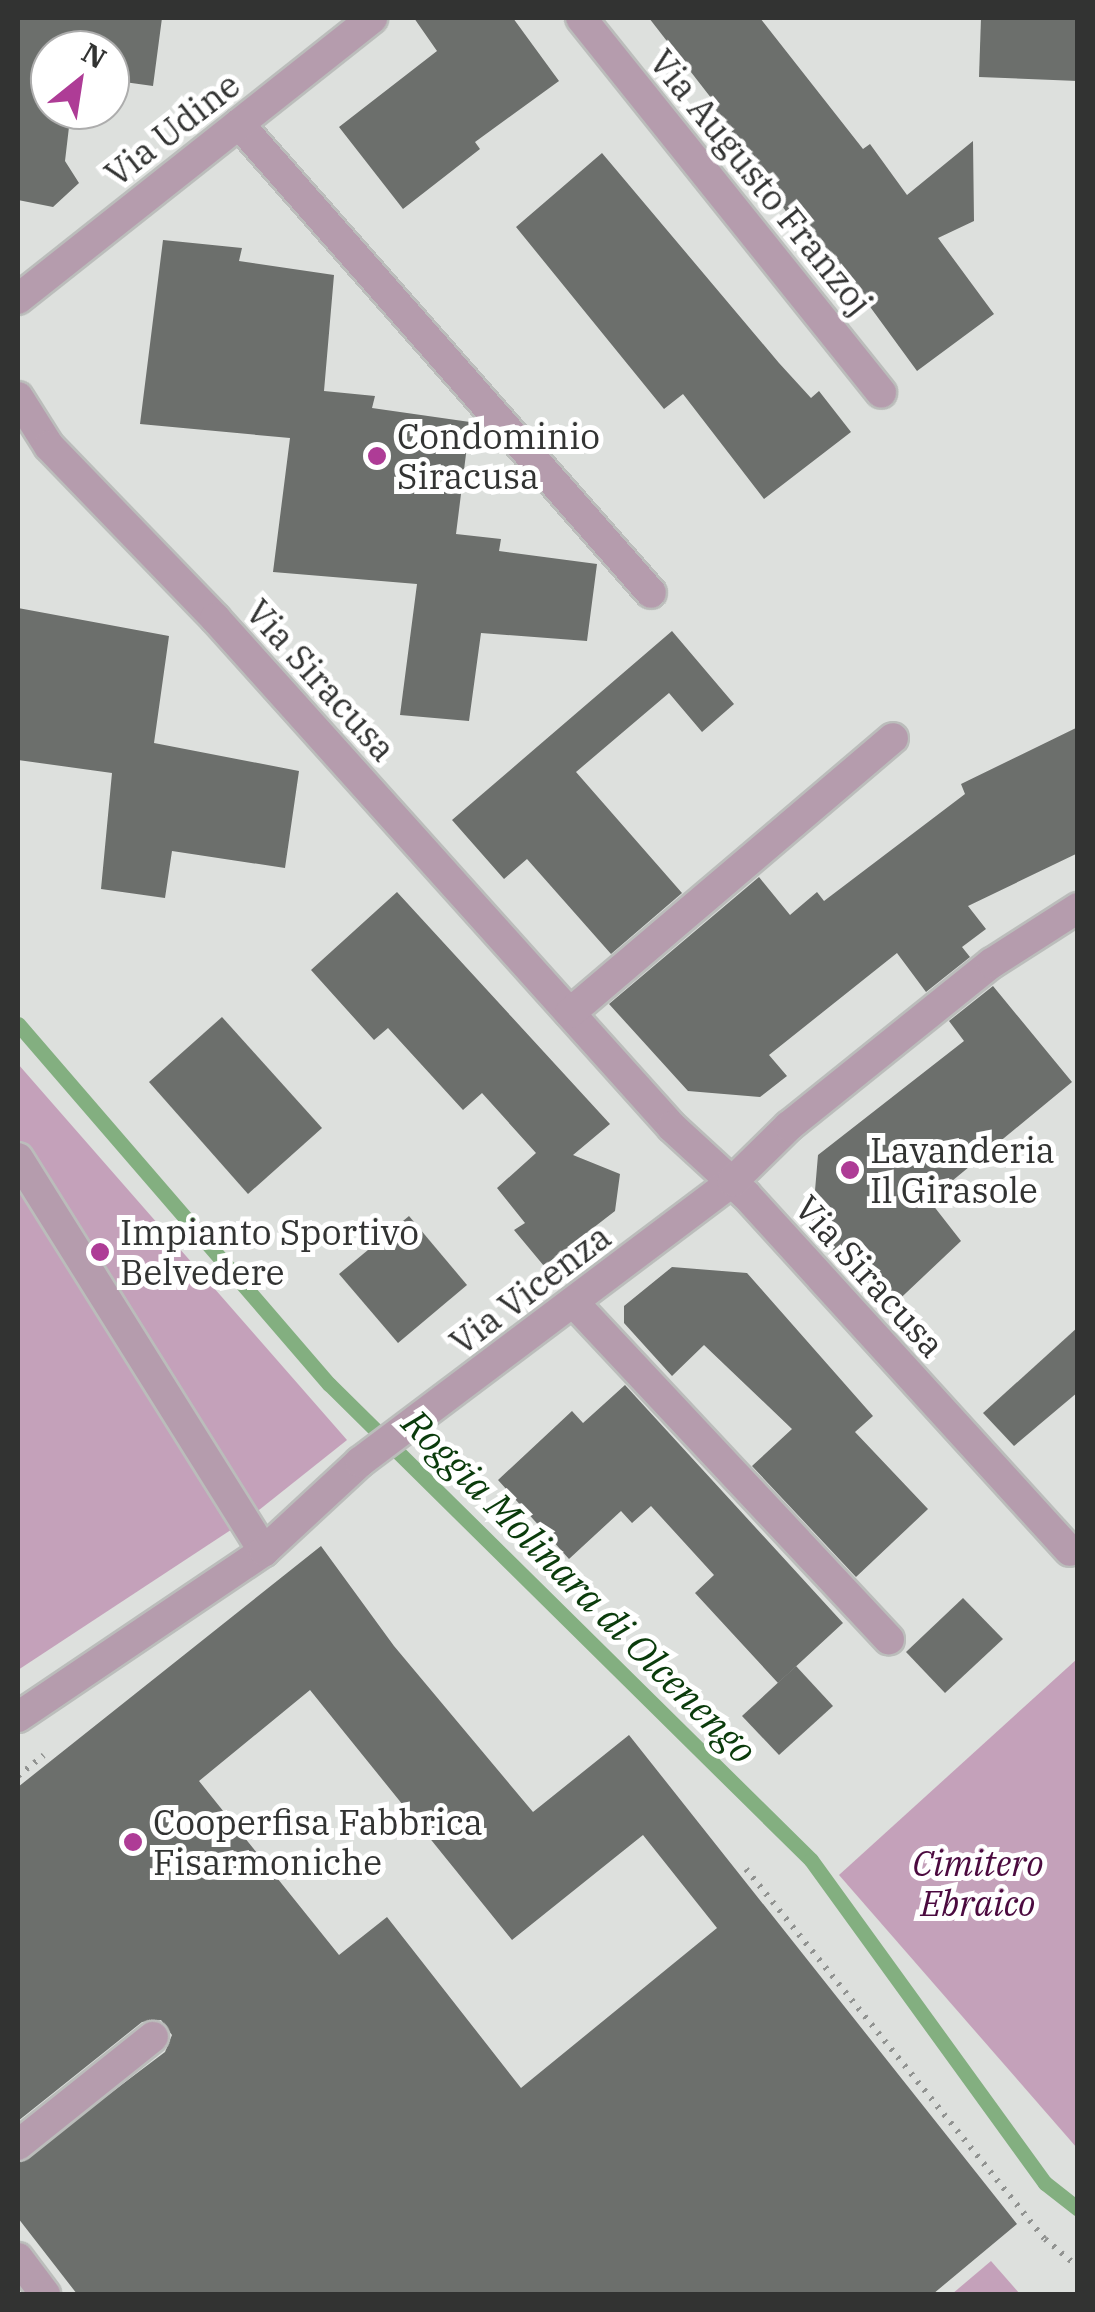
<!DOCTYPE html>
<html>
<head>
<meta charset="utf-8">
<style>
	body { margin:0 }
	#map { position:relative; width:1095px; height:2312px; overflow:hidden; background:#dde0dd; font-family:"IBM Plex Serif",serif }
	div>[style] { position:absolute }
	.green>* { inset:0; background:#c4a1ba }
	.stream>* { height:15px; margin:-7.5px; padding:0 7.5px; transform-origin:7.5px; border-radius:7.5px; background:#83af80 }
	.building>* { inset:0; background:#6c6f6c }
	.path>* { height:6px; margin-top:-3px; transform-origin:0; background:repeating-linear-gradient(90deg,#919391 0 2.5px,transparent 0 10.5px) }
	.roads { filter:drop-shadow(2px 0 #bbbdbb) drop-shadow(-2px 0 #bbbdbb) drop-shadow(0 2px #bbbdbb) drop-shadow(0 -2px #bbbdbb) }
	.minor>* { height:30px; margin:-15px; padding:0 15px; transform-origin:15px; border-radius:15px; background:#b59cad }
	.dots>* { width:28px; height:28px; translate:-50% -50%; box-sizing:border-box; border:5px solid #fff; border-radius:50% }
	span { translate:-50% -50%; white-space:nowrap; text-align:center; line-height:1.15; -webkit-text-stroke:10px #fff; paint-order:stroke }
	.street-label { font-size:35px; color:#323332 }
	.poi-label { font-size:35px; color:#323332 }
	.left { translate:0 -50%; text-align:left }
	.park-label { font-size:35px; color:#4b0a3f; font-style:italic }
	.water-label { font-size:38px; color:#0a3b0b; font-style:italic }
	.frame { position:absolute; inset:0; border:20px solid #323332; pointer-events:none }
	.north { position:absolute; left:30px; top:30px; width:100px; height:100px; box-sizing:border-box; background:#fff; border:2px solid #adadad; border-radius:50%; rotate:30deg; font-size:28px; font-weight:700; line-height:40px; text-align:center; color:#323332 }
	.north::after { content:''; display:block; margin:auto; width:35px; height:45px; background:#ae3c96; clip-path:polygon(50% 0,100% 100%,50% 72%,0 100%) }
</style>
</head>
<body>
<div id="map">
	<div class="green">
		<i style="clip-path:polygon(18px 1064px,347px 1440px,249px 1518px,18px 1670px)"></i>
		<i style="clip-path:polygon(1077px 1659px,1077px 2148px,839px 1875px)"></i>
		<i style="clip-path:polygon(991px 2261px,1020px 2294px,952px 2294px)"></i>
	</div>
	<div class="stream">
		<i style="left:18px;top:1024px;width:476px;rotate:49.2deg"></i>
		<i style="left:329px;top:1384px;width:677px;rotate:44.64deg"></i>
		<i style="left:811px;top:1860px;width:399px;rotate:54.1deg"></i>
		<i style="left:1045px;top:2183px;width:42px;rotate:38.2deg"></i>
	</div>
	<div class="building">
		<i style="clip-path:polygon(18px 18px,162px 18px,153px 86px,110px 80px,110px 50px,50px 50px,50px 110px,71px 110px,65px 161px,79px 183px,53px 207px,18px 200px)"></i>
		<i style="clip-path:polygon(414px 18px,513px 18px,559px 81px,475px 142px,480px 149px,403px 209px,339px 127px,437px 51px)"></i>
		<i style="clip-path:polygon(649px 18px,760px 18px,863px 149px,870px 144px,907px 195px,973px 141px,974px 221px,938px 238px,994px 314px,917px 371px,830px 252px,820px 259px,745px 154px,735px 162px,698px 116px,715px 103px)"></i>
		<i style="clip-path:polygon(981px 18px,1078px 18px,1078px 81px,979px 77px)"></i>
		<i style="clip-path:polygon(602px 153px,779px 363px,811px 398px,819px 391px,851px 432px,764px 499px,683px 394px,664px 409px,516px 227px)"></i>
		<i style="clip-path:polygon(163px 240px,242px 248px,239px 261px,334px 275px,324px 391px,375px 396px,372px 408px,470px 422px,456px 534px,501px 539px,499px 551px,597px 564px,587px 641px,481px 633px,469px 721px,400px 715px,417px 584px,273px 572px,290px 438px,140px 424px)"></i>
		<i style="clip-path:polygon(18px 608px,169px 636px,154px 743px,299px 771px,285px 868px,172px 851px,165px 898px,101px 889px,112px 773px,18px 760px)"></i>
		<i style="clip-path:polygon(672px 631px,734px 704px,702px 732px,669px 693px,576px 772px,682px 893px,611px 954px,527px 859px,504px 879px,452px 820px)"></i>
		<i style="clip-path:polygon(1078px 727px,1078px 853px,968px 906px,986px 929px,962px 947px,970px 957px,926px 992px,897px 953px,769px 1055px,787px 1076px,760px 1097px,688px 1091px,609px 1004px,759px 877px,790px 915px,817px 892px,824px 901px,965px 794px,961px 784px)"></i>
		<i style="clip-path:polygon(397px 892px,610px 1124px,573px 1155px,620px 1174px,615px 1211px,544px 1266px,514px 1230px,525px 1223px,497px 1188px,536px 1153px,482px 1093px,463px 1110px,388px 1028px,374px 1040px,311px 970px)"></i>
		<i style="clip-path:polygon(993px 986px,1072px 1082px,929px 1200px,961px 1241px,888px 1310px,812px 1226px,818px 1155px,964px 1041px,949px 1021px)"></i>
		<i style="clip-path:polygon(222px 1017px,322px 1128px,248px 1194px,149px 1082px)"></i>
		<i style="clip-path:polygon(409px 1216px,467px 1285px,398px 1343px,339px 1274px)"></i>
		<i style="clip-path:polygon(672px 1267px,747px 1273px,873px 1416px,855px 1432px,928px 1509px,856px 1577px,752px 1466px,792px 1429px,704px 1345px,672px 1376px,624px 1323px,624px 1306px)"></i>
		<i style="clip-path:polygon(1078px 1327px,1078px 1392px,1014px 1446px,983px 1413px)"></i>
		<i style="clip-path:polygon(625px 1385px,843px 1623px,778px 1683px,695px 1593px,714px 1575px,651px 1506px,632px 1523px,621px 1511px,569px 1559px,498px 1480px,572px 1411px,583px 1423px)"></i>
		<i style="clip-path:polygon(evenodd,321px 1546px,394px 1646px,533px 1812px,629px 1735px,1017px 2224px,933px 2294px,77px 2294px,18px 2218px,18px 2163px,165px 2052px,172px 2035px,161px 2020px,142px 2022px,18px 2121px,18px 1787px,321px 1546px,310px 1690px,512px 1940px,643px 1835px,717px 1928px,521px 2088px,387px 1917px,339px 1955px,199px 1781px,310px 1690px)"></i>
		<i style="clip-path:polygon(963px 1598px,1003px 1639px,945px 1693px,906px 1652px)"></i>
		<i style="clip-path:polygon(796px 1666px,833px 1706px,779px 1755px,742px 1716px)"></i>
	</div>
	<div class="path">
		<i style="left:18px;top:1776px;width:33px;rotate:-39deg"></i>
		<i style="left:746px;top:1869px;width:476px;rotate:51.1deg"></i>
		<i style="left:1045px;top:2239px;width:43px;rotate:40.3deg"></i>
	</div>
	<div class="roads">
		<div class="minor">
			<i style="left:581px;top:18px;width:480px;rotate:51.3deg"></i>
			<i style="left:239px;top:124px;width:624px;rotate:48.7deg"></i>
			<i style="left:18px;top:299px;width:452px;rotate:-38.4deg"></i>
			<i style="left:18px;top:397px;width:58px;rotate:57.7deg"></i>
			<i style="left:49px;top:446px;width:239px;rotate:46deg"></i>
			<i style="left:215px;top:618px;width:684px;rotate:48.08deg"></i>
			<i style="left:672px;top:1127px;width:100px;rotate:42.6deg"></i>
			<i style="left:746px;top:1195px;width:481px;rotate:47.7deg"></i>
			<i style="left:570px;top:1013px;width:424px;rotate:-40.4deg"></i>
			<i style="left:18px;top:1158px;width:464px;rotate:58deg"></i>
			<i style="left:576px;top:1305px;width:458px;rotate:46.9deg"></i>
			<i style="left:18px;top:1717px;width:297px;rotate:-34deg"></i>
			<i style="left:264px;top:1551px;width:131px;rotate:-42.8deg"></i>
			<i style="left:360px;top:1462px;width:467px;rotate:-37deg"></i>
			<i style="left:733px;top:1181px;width:78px;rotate:-44.5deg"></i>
			<i style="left:789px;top:1126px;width:260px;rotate:-38.8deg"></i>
			<i style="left:992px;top:963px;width:102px;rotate:-32.6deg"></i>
			<i style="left:18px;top:2145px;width:173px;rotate:-38.7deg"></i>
			<i style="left:18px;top:2258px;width:45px;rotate:53.1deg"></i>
		</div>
	</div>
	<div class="dots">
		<i style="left:377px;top:456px;background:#ae3c96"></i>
		<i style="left:850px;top:1170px;background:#ae3c96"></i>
		<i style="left:100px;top:1252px;background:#ae3c96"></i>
		<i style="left:133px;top:1842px;background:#ae3c96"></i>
	</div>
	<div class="street-label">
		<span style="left:172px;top:129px;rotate:-38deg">Via Udine</span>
		<span style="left:761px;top:182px;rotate:51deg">Via Augusto Franzoj</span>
		<span style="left:321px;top:680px;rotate:48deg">Via Siracusa</span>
		<span style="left:870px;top:1276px;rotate:48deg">Via Siracusa</span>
		<span style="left:530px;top:1289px;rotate:-37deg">Via Vicenza</span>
	</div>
	<div class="poi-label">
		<span class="left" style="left:397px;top:456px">Condominio<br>Siracusa</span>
		<span class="left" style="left:870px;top:1170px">Lavanderia<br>Il Girasole</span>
		<span class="left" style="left:120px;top:1252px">Impianto Sportivo<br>Belvedere</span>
		<span class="left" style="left:153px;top:1842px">Cooperfisa Fabbrica<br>Fisarmoniche</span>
	</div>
	<div class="park-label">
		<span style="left:978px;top:1883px">Cimitero<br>Ebraico</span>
	</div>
	<div class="water-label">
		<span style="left:580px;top:1586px;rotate:45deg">Roggia Molinara di Olcenengo</span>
	</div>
	<div class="frame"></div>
	<div class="north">N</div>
</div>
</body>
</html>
